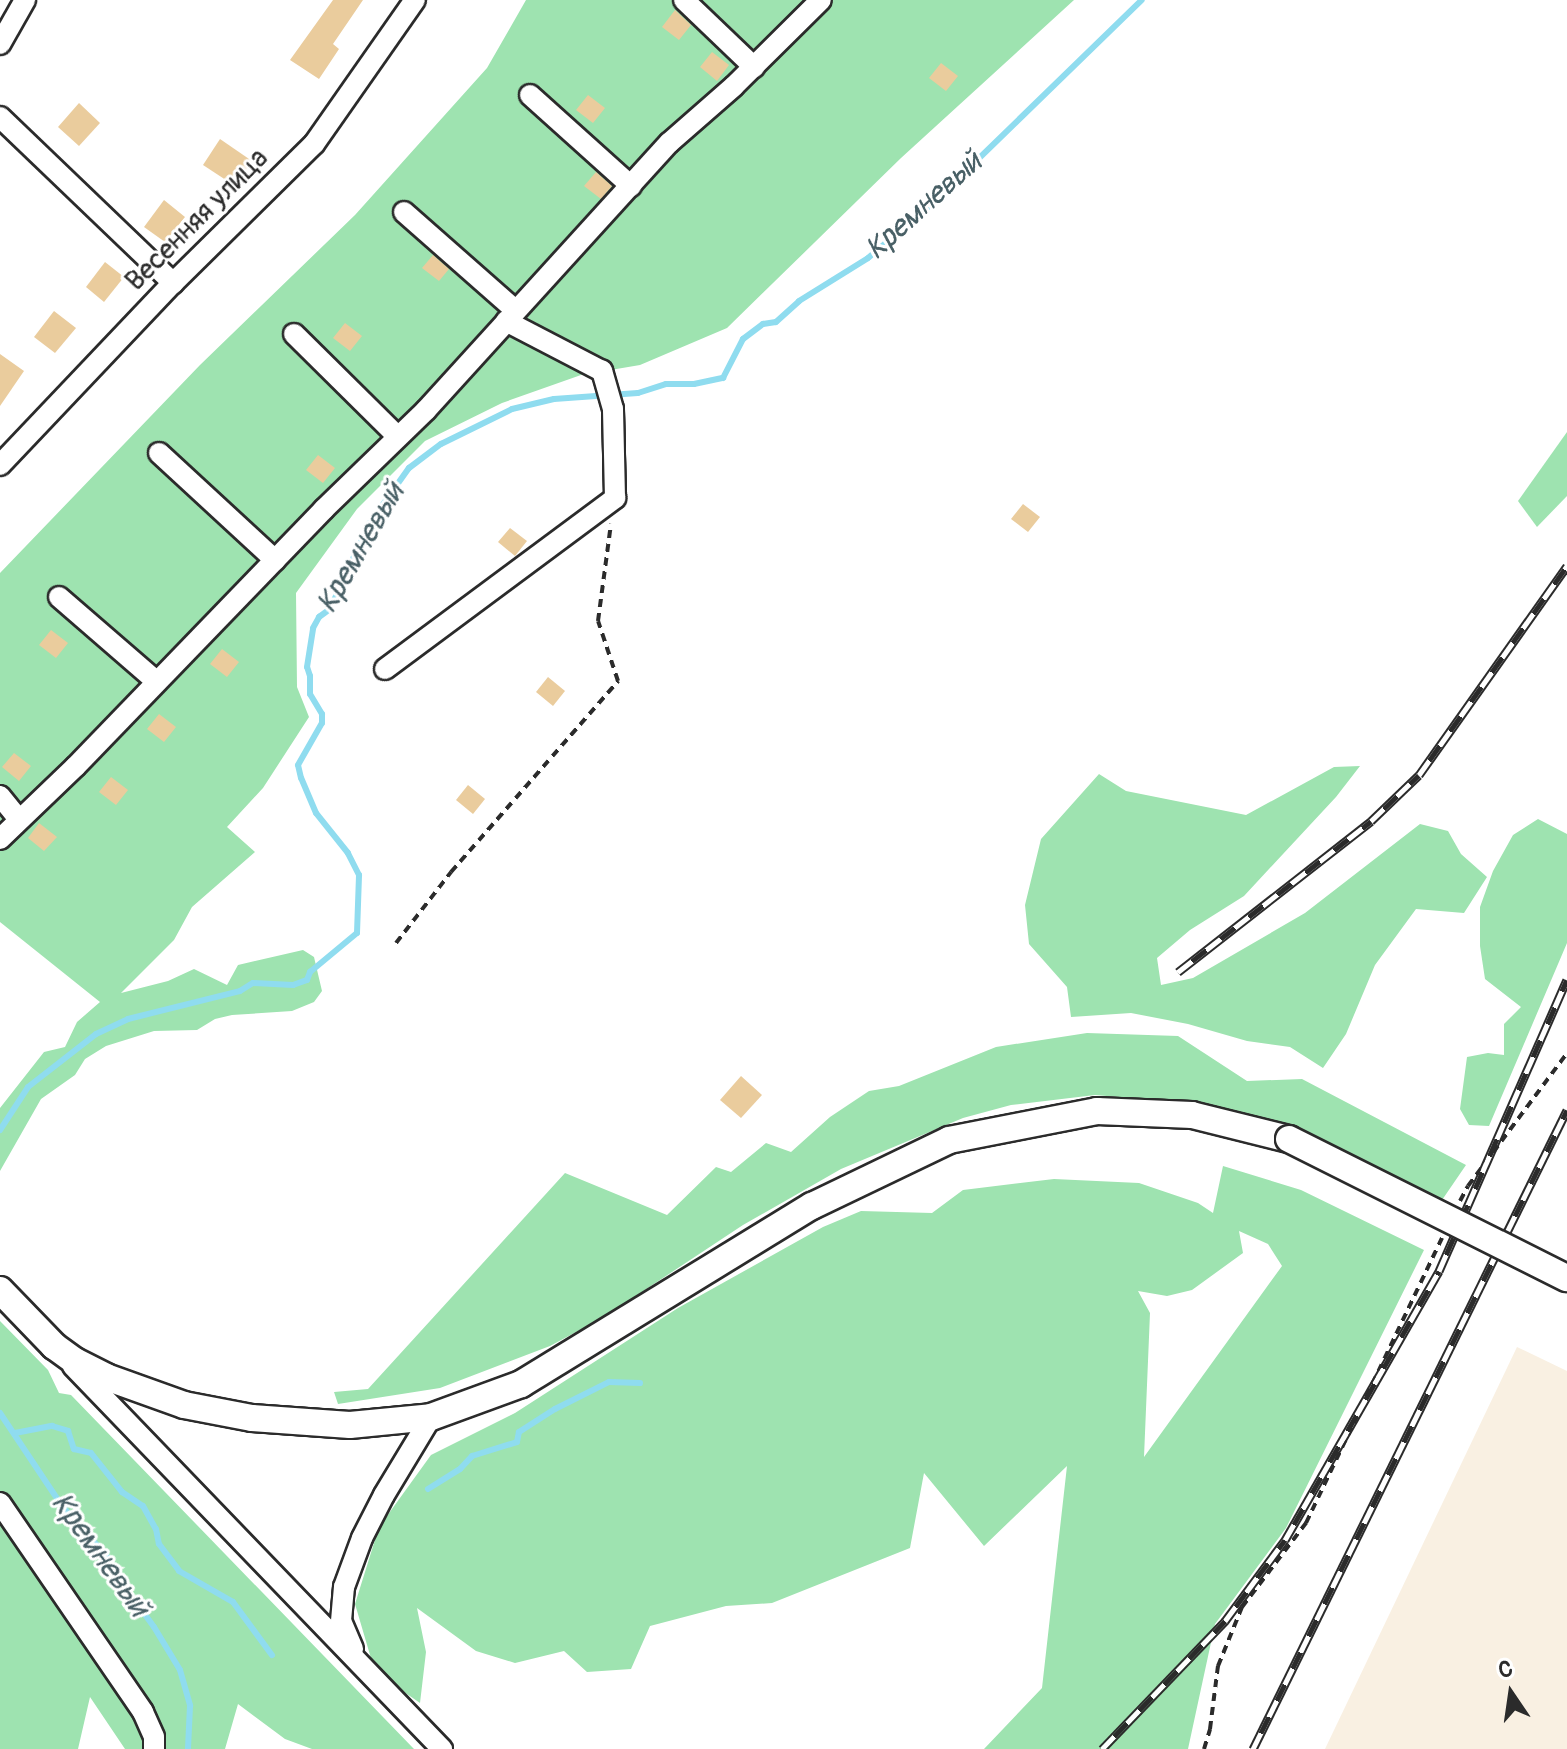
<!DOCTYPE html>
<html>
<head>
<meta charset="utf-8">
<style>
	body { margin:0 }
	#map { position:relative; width:1567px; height:1749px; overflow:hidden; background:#fff; font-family:Pangolin,sans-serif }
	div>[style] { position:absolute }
	.built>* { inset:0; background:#f9f0e2 }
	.green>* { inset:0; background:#9ee3b0 }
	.stream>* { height:6px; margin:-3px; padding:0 3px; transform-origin:3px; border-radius:3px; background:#8fdcef }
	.building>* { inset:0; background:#eacc9d }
	.path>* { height:4px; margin-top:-2px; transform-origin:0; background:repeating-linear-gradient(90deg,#2b2b2b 0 8px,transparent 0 14px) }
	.roads { filter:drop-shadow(2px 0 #2b2b2b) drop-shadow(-2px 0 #2b2b2b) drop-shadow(0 2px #2b2b2b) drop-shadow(0 -2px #2b2b2b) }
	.minor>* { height:20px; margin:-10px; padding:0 10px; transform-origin:10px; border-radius:10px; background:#fff }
	.major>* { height:26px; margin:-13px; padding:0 13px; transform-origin:13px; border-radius:13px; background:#fff }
	.rail>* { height:9px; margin-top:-4.5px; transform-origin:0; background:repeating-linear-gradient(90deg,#fff 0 18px,#2b2b2b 0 36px); box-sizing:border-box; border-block:2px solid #2b2b2b }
	.bridges { filter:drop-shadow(2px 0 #2b2b2b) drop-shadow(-2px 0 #2b2b2b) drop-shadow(0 2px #2b2b2b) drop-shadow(0 -2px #2b2b2b) }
	.major-bridge>* { height:26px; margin:-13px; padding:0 13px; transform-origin:13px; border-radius:13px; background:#fff }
	span { translate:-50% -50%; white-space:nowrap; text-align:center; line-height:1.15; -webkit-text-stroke:6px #fff; paint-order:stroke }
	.street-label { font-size:28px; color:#2b2b2b }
	.water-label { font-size:30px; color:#496066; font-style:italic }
	.north { position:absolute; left:1471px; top:1653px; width:80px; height:80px; -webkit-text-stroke:6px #fff; paint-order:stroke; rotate:347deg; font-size:22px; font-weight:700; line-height:32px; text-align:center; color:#2b2b2b }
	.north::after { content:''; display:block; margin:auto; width:28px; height:36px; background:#2b2b2b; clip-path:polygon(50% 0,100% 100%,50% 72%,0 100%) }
</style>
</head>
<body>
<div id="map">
	<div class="built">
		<i style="clip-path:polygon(1517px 1347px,1567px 1371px,1567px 1749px,1325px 1749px)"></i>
	</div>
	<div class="green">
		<i style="clip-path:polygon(526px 0,1074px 0,901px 158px,727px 328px,640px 365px,581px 375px,502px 403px,425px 441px,357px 509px,296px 593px,297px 687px,309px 717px,263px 788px,227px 827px,255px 852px,192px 907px,174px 940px,121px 993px,168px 981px,194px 969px,227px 985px,238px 965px,303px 950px,314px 957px,322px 991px,314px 1002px,292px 1011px,232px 1015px,215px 1019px,197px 1030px,154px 1031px,106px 1046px,85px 1059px,75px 1075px,41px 1099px,0 1171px,0 1108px,44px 1052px,65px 1047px,77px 1022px,100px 1002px,0 922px,0 573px,200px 365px,355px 215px,487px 68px)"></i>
		<i style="clip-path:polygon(1567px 432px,1567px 496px,1537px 527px,1518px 501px)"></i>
		<i style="clip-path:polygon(1360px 766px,1336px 797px,1244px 896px,1190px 930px,1157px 958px,1161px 985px,1193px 978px,1305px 913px,1420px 824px,1448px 831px,1461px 854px,1487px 877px,1464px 913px,1416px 909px,1375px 965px,1346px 1034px,1323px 1068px,1290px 1047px,1247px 1041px,1188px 1024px,1131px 1013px,1071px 1017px,1067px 987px,1029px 944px,1025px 905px,1041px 839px,1099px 774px,1126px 791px,1246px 815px,1334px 767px)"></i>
		<i style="clip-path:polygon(1538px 819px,1567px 834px,1567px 943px,1489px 1126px,1469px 1125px,1460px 1109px,1467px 1057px,1488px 1053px,1504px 1055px,1504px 1024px,1521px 1007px,1485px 979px,1480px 946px,1480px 907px,1493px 871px,1513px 835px)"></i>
		<i style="clip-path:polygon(1087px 1033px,1178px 1036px,1247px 1081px,1302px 1079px,1466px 1165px,1440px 1203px,1201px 1104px,1095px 1095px,1011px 1105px,963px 1118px,841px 1169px,743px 1225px,604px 1317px,550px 1346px,440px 1388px,338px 1404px,334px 1392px,368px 1389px,565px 1173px,667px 1215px,716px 1167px,731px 1172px,766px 1143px,791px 1152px,830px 1117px,869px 1091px,899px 1086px,996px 1047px)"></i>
		<i style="clip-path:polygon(evenodd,1223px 1166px,1301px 1190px,1424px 1250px,1286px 1528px,1215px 1624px,1188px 1749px,984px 1749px,1042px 1688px,1067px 1466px,984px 1546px,924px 1473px,910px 1548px,772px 1603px,726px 1606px,650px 1626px,631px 1669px,587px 1672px,564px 1651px,515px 1663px,476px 1651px,417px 1608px,426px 1652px,420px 1703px,375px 1672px,355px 1604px,379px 1527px,431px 1455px,515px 1413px,678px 1308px,823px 1227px,861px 1211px,932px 1213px,963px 1190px,1054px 1179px,1139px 1183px,1198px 1203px,1213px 1213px,1223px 1166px,1239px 1231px,1268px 1244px,1282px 1266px,1144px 1457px,1150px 1313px,1138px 1291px,1167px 1296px,1192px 1290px,1243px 1253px,1239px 1231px)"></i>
		<i style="clip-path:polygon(0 1321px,48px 1370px,59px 1393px,71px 1395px,414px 1749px,312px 1749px,285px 1739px,238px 1704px,225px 1749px,125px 1749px,90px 1697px,78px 1749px,0 1749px)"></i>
	</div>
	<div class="stream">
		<i style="left:0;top:1130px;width:51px;rotate:-56.9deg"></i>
		<i style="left:28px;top:1087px;width:86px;rotate:-37.9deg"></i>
		<i style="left:96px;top:1034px;width:35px;rotate:-25deg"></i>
		<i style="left:128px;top:1019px;width:115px;rotate:-14deg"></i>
		<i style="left:240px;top:991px;width:15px;rotate:-32deg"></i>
		<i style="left:253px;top:983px;width:40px;rotate:2.9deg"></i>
		<i style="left:293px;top:985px;width:15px;rotate:-20deg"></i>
		<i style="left:307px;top:980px;width:9px;rotate:-69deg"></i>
		<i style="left:310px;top:972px;width:61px;rotate:-39.7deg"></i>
		<i style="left:357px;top:933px;width:58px;rotate:-88deg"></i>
		<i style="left:359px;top:875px;width:25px;rotate:-117deg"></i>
		<i style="left:348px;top:853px;width:51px;rotate:-128.7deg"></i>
		<i style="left:316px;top:813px;width:38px;rotate:-113deg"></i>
		<i style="left:301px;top:778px;width:13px;rotate:-103deg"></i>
		<i style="left:298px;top:765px;width:48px;rotate:-60.3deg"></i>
		<i style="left:322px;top:723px;width:9px;rotate:-90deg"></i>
		<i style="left:322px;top:714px;width:23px;rotate:-121deg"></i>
		<i style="left:310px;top:694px;width:18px;rotate:-90deg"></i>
		<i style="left:310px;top:676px;width:9px;rotate:-108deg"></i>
		<i style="left:307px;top:667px;width:39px;rotate:-81deg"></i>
		<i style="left:313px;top:628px;width:13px;rotate:-61deg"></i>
		<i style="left:319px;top:617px;width:14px;rotate:-36deg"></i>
		<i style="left:330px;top:609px;width:94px;rotate:-65.4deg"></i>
		<i style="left:369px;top:524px;width:69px;rotate:-54.5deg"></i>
		<i style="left:409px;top:468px;width:40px;rotate:-37deg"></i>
		<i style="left:441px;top:444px;width:79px;rotate:-26.2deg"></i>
		<i style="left:512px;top:409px;width:43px;rotate:-13.4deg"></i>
		<i style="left:554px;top:399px;width:84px;rotate:-4.1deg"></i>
		<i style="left:638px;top:393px;width:29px;rotate:-18deg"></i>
		<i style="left:666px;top:384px;width:28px"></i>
		<i style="left:694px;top:384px;width:30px;rotate:-12deg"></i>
		<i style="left:723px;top:378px;width:44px;rotate:-62.9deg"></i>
		<i style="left:743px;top:339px;width:25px;rotate:-37deg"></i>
		<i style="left:763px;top:324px;width:13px;rotate:-9deg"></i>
		<i style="left:776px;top:322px;width:31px;rotate:-42deg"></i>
		<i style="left:799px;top:301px;width:81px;rotate:-31.9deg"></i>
		<i style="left:868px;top:258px;width:85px;rotate:-40.2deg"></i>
		<i style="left:933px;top:203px;width:291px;rotate:-44.2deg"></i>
		<i style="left:0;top:1413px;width:112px;rotate:56.3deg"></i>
		<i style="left:62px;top:1506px;width:74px;rotate:48.3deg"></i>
		<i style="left:111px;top:1561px;width:7px;rotate:90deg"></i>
		<i style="left:111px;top:1568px;width:73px;rotate:53.9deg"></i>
		<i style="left:154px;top:1627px;width:50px;rotate:58.8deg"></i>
		<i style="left:180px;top:1670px;width:37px;rotate:74deg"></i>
		<i style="left:190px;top:1706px;width:43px;rotate:92.7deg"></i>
		<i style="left:15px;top:1433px;width:38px;rotate:-11deg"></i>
		<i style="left:52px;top:1426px;width:17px;rotate:17deg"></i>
		<i style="left:68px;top:1431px;width:19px;rotate:72deg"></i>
		<i style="left:74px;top:1449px;width:17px;rotate:13deg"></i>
		<i style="left:91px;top:1453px;width:50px;rotate:51.5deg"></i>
		<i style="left:122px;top:1492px;width:25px;rotate:34deg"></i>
		<i style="left:143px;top:1506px;width:26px;rotate:61deg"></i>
		<i style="left:156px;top:1529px;width:15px;rotate:79deg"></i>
		<i style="left:159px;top:1544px;width:34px;rotate:53deg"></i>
		<i style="left:179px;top:1571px;width:62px;rotate:29.9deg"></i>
		<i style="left:233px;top:1602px;width:66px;rotate:53.7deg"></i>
		<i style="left:428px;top:1489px;width:38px;rotate:-32deg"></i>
		<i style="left:460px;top:1469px;width:18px;rotate:-47deg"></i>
		<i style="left:472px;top:1456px;width:47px;rotate:-17.3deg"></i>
		<i style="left:517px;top:1442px;width:10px;rotate:-79deg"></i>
		<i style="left:519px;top:1432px;width:43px;rotate:-32.6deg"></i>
		<i style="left:555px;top:1409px;width:60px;rotate:-26.6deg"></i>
		<i style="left:609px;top:1382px;width:31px;rotate:2deg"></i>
	</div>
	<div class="building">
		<i style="clip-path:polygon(333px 0,363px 0,333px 44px,339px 49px,319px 79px,290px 60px)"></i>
		<i style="clip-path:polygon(675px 10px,691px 25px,679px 40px,662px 27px)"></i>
		<i style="clip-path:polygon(712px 52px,729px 65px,717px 81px,700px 67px)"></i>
		<i style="clip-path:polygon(941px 63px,958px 76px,946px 91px,929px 78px)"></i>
		<i style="clip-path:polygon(588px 95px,605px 108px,593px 123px,576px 110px)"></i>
		<i style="clip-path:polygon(79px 103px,100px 123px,79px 146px,58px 127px)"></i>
		<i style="clip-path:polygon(220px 139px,252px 161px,235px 186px,203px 165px)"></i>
		<i style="clip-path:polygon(596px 172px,612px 186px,601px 199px,584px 186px)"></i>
		<i style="clip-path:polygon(164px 200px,185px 217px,165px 242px,144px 227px)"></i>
		<i style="clip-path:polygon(433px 255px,449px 269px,439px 281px,422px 268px)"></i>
		<i style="clip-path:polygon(105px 262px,124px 277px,104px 302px,86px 287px)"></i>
		<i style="clip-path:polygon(54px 311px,76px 328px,55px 353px,34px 337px)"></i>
		<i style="clip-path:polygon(345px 323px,362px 336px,350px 351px,333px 338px)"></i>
		<i style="clip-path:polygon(0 354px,24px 371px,0 406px)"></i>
		<i style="clip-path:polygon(318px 455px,335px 468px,323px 483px,306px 470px)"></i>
		<i style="clip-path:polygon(1023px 504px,1040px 517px,1028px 532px,1011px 519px)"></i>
		<i style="clip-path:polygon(510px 528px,527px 541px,515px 556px,498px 542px)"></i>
		<i style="clip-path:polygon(51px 630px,68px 643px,56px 658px,39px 645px)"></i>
		<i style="clip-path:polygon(222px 649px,239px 662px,227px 677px,210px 664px)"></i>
		<i style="clip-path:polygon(548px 677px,565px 691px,553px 706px,536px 692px)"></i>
		<i style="clip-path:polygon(159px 714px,176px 727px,164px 742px,147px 729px)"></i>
		<i style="clip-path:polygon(14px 753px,31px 766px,19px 781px,2px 767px)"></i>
		<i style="clip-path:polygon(111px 777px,128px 790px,116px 805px,99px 792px)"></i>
		<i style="clip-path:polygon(468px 785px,485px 799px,473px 814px,456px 800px)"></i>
		<i style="clip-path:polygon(39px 823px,57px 837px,44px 851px,28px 838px)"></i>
		<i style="clip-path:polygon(741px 1076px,762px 1095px,741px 1118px,720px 1100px)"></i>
	</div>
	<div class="path">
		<i style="left:396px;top:943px;width:90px;rotate:-52.2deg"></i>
		<i style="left:451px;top:872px;width:254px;rotate:-48.8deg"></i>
		<i style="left:618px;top:681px;width:63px;rotate:-108.4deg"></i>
		<i style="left:598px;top:621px;width:98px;rotate:-82.4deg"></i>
		<i style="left:1460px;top:1201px;width:17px;rotate:-62deg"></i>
		<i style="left:1468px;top:1186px;width:166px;rotate:-53.3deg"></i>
		<i style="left:1204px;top:1749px;width:21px;rotate:-73deg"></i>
		<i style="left:1210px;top:1729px;width:64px;rotate:-82.8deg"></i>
		<i style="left:1218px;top:1666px;width:64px;rotate:-67.9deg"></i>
		<i style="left:1242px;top:1607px;width:106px;rotate:-52.7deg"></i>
		<i style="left:1306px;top:1523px;width:316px;rotate:-64.5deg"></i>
	</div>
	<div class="roads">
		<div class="minor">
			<i style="left:684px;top:0;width:97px;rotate:43.7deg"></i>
			<i style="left:0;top:44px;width:51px;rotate:-60.4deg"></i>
			<i style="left:530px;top:95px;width:136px;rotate:42deg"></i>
			<i style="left:0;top:117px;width:240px;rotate:43.8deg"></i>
			<i style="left:404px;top:212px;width:148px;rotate:41.4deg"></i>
			<i style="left:294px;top:334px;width:146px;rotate:44.7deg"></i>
			<i style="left:159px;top:453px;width:158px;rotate:42.7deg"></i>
			<i style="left:0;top:465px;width:251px;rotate:-46.5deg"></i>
			<i style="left:173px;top:283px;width:198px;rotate:-44.6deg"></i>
			<i style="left:314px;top:144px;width:176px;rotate:-55deg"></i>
			<i style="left:59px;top:597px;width:128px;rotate:40.9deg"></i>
			<i style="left:385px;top:669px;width:287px;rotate:-36.6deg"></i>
			<i style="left:615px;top:498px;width:89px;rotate:-91.3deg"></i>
			<i style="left:613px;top:409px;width:40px;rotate:-106deg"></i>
			<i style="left:602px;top:371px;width:108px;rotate:-152.5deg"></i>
			<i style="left:0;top:796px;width:28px;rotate:51deg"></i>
			<i style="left:0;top:839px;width:105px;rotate:-43.8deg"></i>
			<i style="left:76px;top:766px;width:357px;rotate:-46deg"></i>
			<i style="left:324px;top:509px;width:142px;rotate:-44.1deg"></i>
			<i style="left:426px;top:410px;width:361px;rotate:-47.7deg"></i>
			<i style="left:669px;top:143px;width:86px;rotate:-41.2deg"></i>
			<i style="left:734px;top:86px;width:122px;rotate:-44.7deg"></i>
			<i style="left:73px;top:1366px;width:532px;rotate:46.07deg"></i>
			<i style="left:0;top:1503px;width:253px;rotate:55.6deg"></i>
			<i style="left:143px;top:1712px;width:27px;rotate:66deg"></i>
			<i style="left:154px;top:1737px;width:12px;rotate:90deg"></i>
			<i style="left:353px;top:1649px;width:30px;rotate:-113deg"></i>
			<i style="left:341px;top:1621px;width:34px;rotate:-85deg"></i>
			<i style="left:344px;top:1587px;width:52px;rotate:-69.8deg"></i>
			<i style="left:362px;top:1538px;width:48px;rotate:-62.9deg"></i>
			<i style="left:384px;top:1495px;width:91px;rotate:-58.9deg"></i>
		</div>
		<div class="major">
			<i style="left:0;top:1290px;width:78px;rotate:46deg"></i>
			<i style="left:54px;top:1346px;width:26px;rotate:36deg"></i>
			<i style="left:75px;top:1361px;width:35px;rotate:27deg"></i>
			<i style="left:106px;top:1377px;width:83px;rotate:19.7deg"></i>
			<i style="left:184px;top:1405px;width:69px;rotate:10.8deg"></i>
			<i style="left:252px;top:1418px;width:98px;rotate:4.1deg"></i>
			<i style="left:350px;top:1425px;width:81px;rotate:-5.6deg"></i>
			<i style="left:431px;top:1417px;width:96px;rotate:-20.1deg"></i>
			<i style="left:521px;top:1384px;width:341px;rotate:-31.5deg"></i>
			<i style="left:812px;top:1206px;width:152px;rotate:-25.7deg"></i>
			<i style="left:949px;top:1140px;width:151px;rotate:-11.1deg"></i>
			<i style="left:1097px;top:1111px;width:95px;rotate:2.4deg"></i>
			<i style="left:1192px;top:1115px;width:100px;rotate:13.9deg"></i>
		</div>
	</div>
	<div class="rail">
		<i style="left:1178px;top:972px;width:245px;rotate:-38deg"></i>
		<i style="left:1371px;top:821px;width:66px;rotate:-43.8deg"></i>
		<i style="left:1419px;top:775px;width:256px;rotate:-54.7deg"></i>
		<i style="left:1102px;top:1749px;width:178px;rotate:-46.1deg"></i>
		<i style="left:1225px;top:1621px;width:101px;rotate:-53.5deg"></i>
		<i style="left:1285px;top:1540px;width:310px;rotate:-60.2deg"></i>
		<i style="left:1439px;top:1271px;width:318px;rotate:-66.3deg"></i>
		<i style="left:1253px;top:1749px;width:712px;rotate:-63.83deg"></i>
	</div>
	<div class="bridges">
		<div class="major-bridge">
			<i style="left:1289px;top:1139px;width:311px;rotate:26.6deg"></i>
		</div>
	</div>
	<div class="street-label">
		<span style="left:197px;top:220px;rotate:-45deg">Весенняя улица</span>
	</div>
	<div class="water-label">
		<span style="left:924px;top:206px;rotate:-42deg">Кремневый</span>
		<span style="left:361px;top:548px;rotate:-60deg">Кремневый</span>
		<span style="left:100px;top:1555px;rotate:54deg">Кремневый</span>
	</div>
	<div class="north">С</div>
</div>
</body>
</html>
